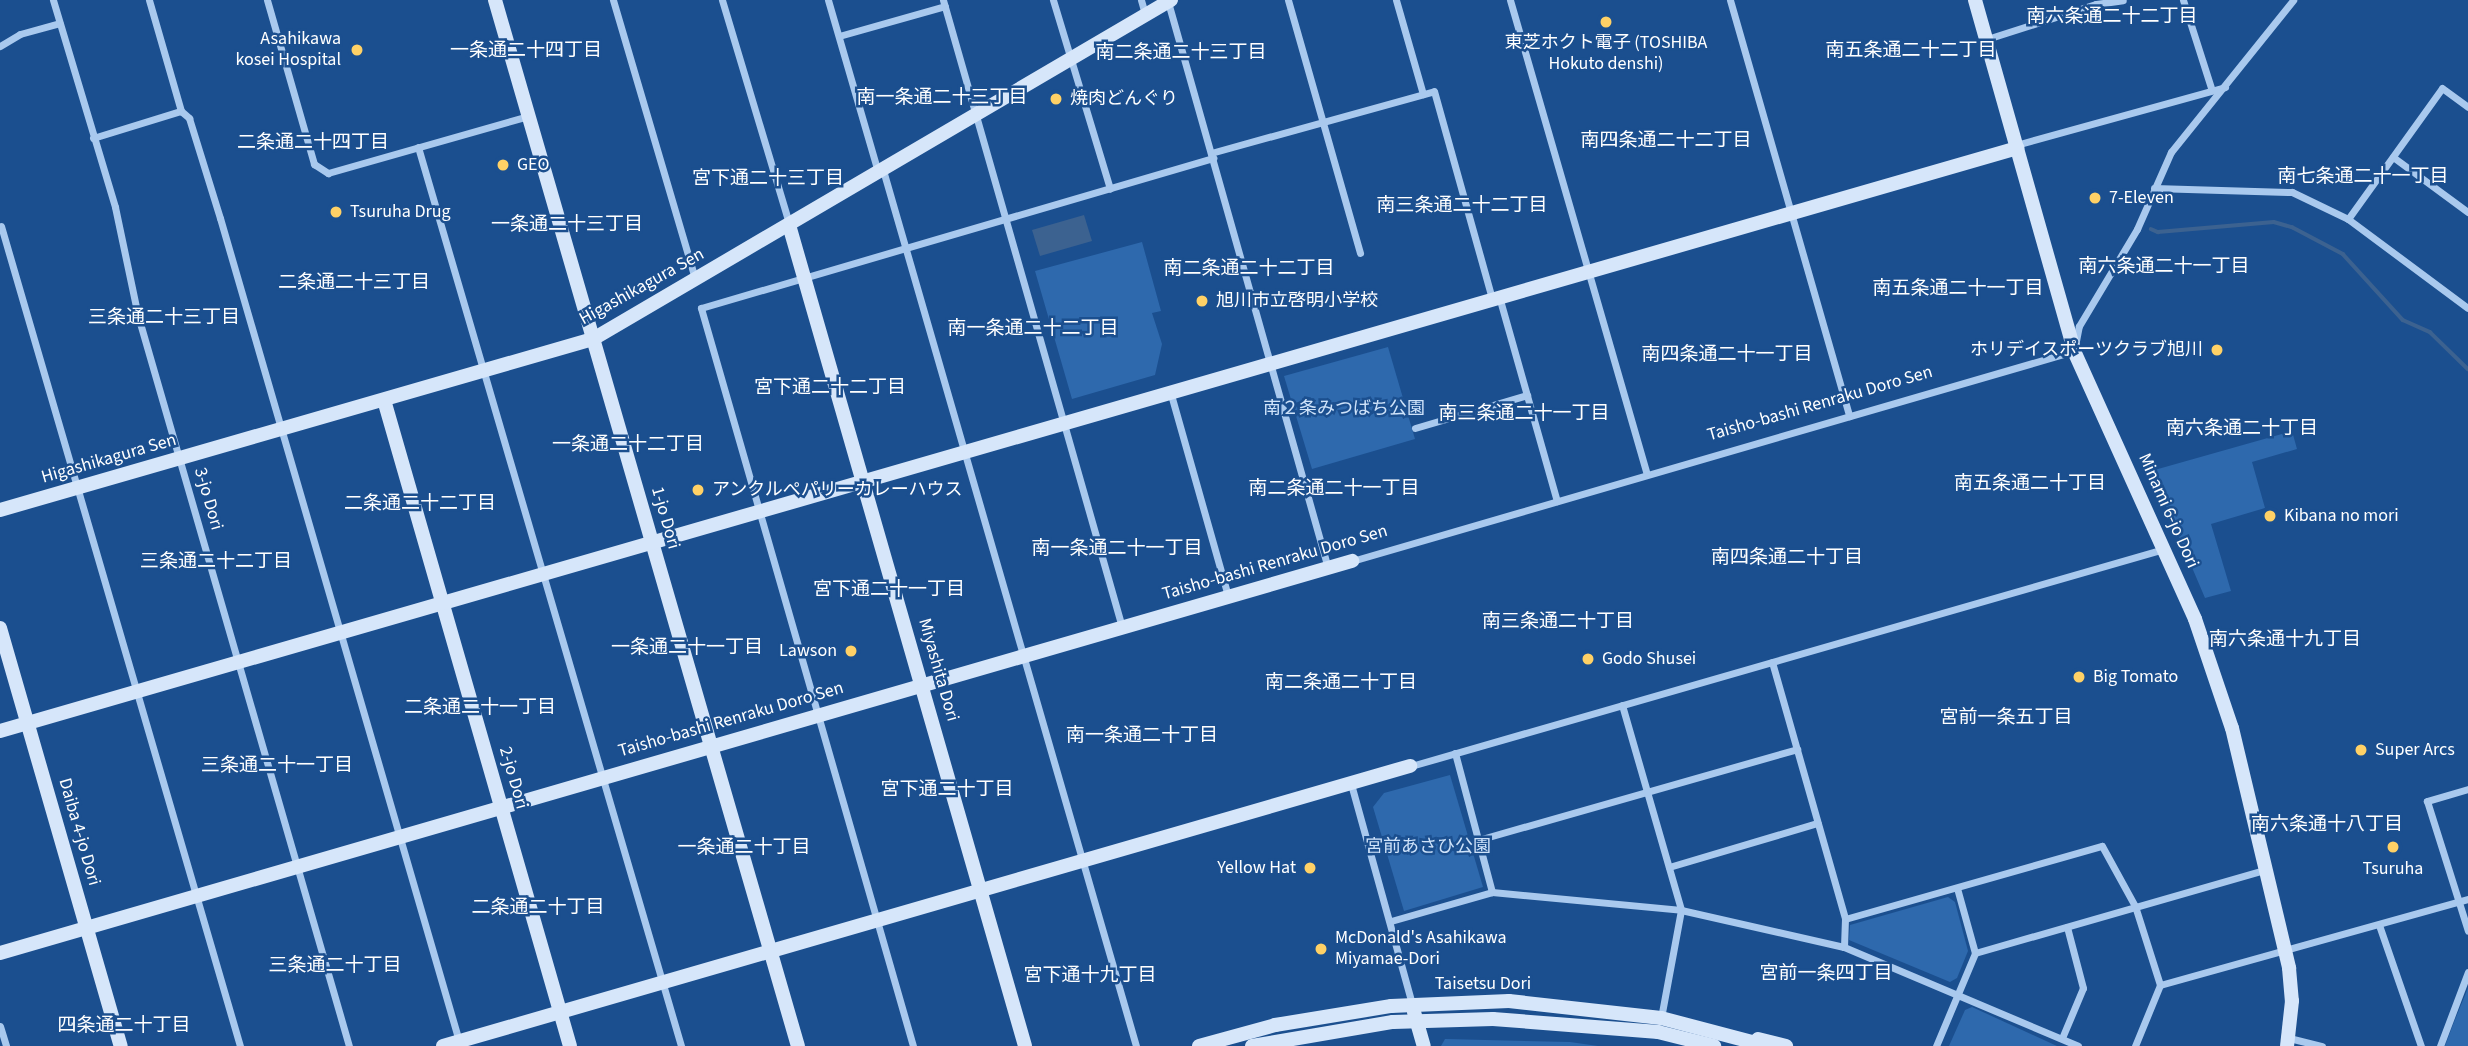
<!DOCTYPE html>
<html>
<head>
<meta charset="utf-8">
<style>
	body { margin:0 }
	#map { position:relative; width:2468px; height:1046px; overflow:hidden; background:#1b4f8f; font-family:"Source Sans 3","Noto Sans JP",sans-serif }
	div>[style] { position:absolute }
	.green>* { inset:0; background:#2e69ad }
	.water>* { inset:0; background:#3c6290 }
	.stream>* { height:3.5px; margin:-1.75px; padding:0 1.75px; transform-origin:1.75px; border-radius:1.75px; background:#3c6290 }
	.street>* { height:7px; margin:-3.5px; padding:0 3.5px; transform-origin:3.5px; border-radius:3.5px; background:#a9c9ee }
	.secondary>* { height:14px; margin:-7px; padding:0 7px; transform-origin:7px; border-radius:7px; background:#d6e6fa }
	.dots>* { width:19px; height:19px; translate:-50% -50%; box-sizing:border-box; border:4px solid #1b4f8f; border-radius:50% }
	span { translate:-50% -50%; white-space:nowrap; text-align:center; line-height:1.15; -webkit-text-stroke:5px #1b4f8f; paint-order:stroke }
	.poi-label { font-size:18px; color:#fff }
	.right { translate:-100% -50%; text-align:right }
	.left { translate:0 -50%; text-align:left }
	.street-label { font-size:18px; color:#fff }
	.park-label { font-size:18px; color:#cfe3fa }
	.neighbourhood-label { font-size:19px; color:#fff }
</style>
</head>
<body>
<div id="map">
	<div class="green">
		<i style="clip-path:polygon(1142px 242px,1161px 311px,1152px 313px,1162px 344px,1155px 375px,1072px 399px,1035px 271px)"></i>
		<i style="clip-path:polygon(1388px 347px,1415px 439px,1312px 469px,1284px 376px)"></i>
		<i style="clip-path:polygon(2292px 431px,2297px 449px,2252px 462px,2265px 508px,2211px 524px,2231px 591px,2205px 598px,2151px 471px)"></i>
		<i style="clip-path:polygon(1450px 775px,1483px 887px,1404px 911px,1373px 807px,1384px 793px)"></i>
		<i style="clip-path:polygon(1948px 897px,1955px 902px,1968px 951px,1957px 978px,1950px 982px,1849px 940px,1850px 925px)"></i>
		<i style="clip-path:polygon(2468px 988px,2468px 1046px,2445px 1046px,2454px 1022px)"></i>
		<i style="clip-path:polygon(1972px 1007px,2057px 1046px,1949px 1046px,1965px 1010px)"></i>
		<i style="clip-path:polygon(1445px 1039px,1570px 1042px,1598px 1046px,1441px 1046px)"></i>
	</div>
	<div class="water">
		<i style="clip-path:polygon(1084px 215px,1092px 241px,1040px 256px,1032px 230px)"></i>
	</div>
	<div class="stream">
		<i style="left:2151px;top:229px;width:8px;rotate:23deg"></i>
		<i style="left:2158px;top:232px;width:116px;rotate:-4.9deg"></i>
		<i style="left:2274px;top:222px;width:19px;rotate:16deg"></i>
		<i style="left:2292px;top:227px;width:58px;rotate:27.9deg"></i>
		<i style="left:2343px;top:254px;width:89px;rotate:47.7deg"></i>
		<i style="left:2403px;top:320px;width:30px;rotate:24deg"></i>
		<i style="left:2430px;top:332px;width:53px;rotate:44.2deg"></i>
	</div>
	<div class="street">
		<i style="left:53px;top:0;width:216px;rotate:73.3deg"></i>
		<i style="left:115px;top:207px;width:111px;rotate:78.1deg"></i>
		<i style="left:138px;top:316px;width:760px;rotate:73.88deg"></i>
		<i style="left:149px;top:0;width:116px;rotate:73.9deg"></i>
		<i style="left:181px;top:111px;width:11px;rotate:41deg"></i>
		<i style="left:189px;top:118px;width:105px;rotate:72.8deg"></i>
		<i style="left:220px;top:218px;width:857px;rotate:73.81deg"></i>
		<i style="left:267px;top:0;width:171px;rotate:74deg"></i>
		<i style="left:314px;top:164px;width:17px;rotate:33deg"></i>
		<i style="left:328px;top:173px;width:208px;rotate:-15.9deg"></i>
		<i style="left:613px;top:0;width:291px;rotate:73.6deg"></i>
		<i style="left:722px;top:0;width:234px;rotate:73.3deg"></i>
		<i style="left:828px;top:0;width:179px;rotate:73.8deg"></i>
		<i style="left:943px;top:0;width:652px;rotate:74.07deg"></i>
		<i style="left:1053px;top:0;width:197px;rotate:73.2deg"></i>
		<i style="left:1141px;top:0;width:15px;rotate:74deg"></i>
		<i style="left:1288px;top:0;width:263px;rotate:74.1deg"></i>
		<i style="left:1396px;top:0;width:98px;rotate:74deg"></i>
		<i style="left:1510px;top:0;width:493px;rotate:73.9deg"></i>
		<i style="left:1730px;top:0;width:433px;rotate:74deg"></i>
		<i style="left:2183px;top:0;width:92px;rotate:72.3deg"></i>
		<i style="left:1168px;top:2px;width:588px;rotate:74.22deg"></i>
		<i style="left:839px;top:36px;width:110px;rotate:-15.8deg"></i>
		<i style="left:1987px;top:39px;width:114px;rotate:-17.8deg"></i>
		<i style="left:2096px;top:4px;width:27px;rotate:-8deg"></i>
		<i style="left:0;top:46px;width:23px;rotate:-31deg"></i>
		<i style="left:20px;top:34px;width:41px;rotate:-15.4deg"></i>
		<i style="left:93px;top:138px;width:92px;rotate:-17.1deg"></i>
		<i style="left:2016px;top:145px;width:217px;rotate:-15.5deg"></i>
		<i style="left:418px;top:147px;width:937px;rotate:73.69deg"></i>
		<i style="left:1211px;top:153px;width:231px;rotate:-15.5deg"></i>
		<i style="left:1434px;top:91px;width:219px;rotate:74.4deg"></i>
		<i style="left:2393px;top:157px;width:93px;rotate:36.3deg"></i>
		<i style="left:883px;top:170px;width:912px;rotate:73.89deg"></i>
		<i style="left:2154px;top:188px;width:138px;rotate:1.7deg"></i>
		<i style="left:2292px;top:192px;width:62px;rotate:25.7deg"></i>
		<i style="left:2348px;top:219px;width:149px;rotate:36.6deg"></i>
		<i style="left:2348px;top:219px;width:161px;rotate:-54.3deg"></i>
		<i style="left:2442px;top:88px;width:32px;rotate:36deg"></i>
		<i style="left:1px;top:226px;width:854px;rotate:73.75deg"></i>
		<i style="left:1500px;top:300px;width:209px;rotate:74.2deg"></i>
		<i style="left:1170px;top:391px;width:213px;rotate:74.2deg"></i>
		<i style="left:1415px;top:428px;width:117px;rotate:-16.4deg"></i>
		<i style="left:1352px;top:561px;width:752px;rotate:-16.22deg"></i>
		<i style="left:2074px;top:351px;width:25px;rotate:-79deg"></i>
		<i style="left:2079px;top:326px;width:113px;rotate:-59.1deg"></i>
		<i style="left:2137px;top:229px;width:84px;rotate:-66.2deg"></i>
		<i style="left:2171px;top:152px;width:195px;rotate:-51.2deg"></i>
		<i style="left:1772px;top:662px;width:267px;rotate:74.1deg"></i>
		<i style="left:1845px;top:919px;width:267px;rotate:-15.9deg"></i>
		<i style="left:2102px;top:846px;width:68px;rotate:61.2deg"></i>
		<i style="left:2135px;top:906px;width:83px;rotate:72.4deg"></i>
		<i style="left:2160px;top:985px;width:66px;rotate:112.3deg"></i>
		<i style="left:1622px;top:705px;width:213px;rotate:73.9deg"></i>
		<i style="left:1681px;top:910px;width:110px;rotate:100.5deg"></i>
		<i style="left:1455px;top:753px;width:144px;rotate:75.1deg"></i>
		<i style="left:1411px;top:766px;width:784px;rotate:-16.08deg"></i>
		<i style="left:1351px;top:784px;width:228px;rotate:74.5deg"></i>
		<i style="left:2468px;top:789px;width:43px;rotate:163.7deg"></i>
		<i style="left:2427px;top:801px;width:136px;rotate:72.5deg"></i>
		<i style="left:1478px;top:840px;width:332px;rotate:-15.9deg"></i>
		<i style="left:1669px;top:867px;width:155px;rotate:-16.5deg"></i>
		<i style="left:1391px;top:921px;width:105px;rotate:-16deg"></i>
		<i style="left:1492px;top:892px;width:190px;rotate:5.4deg"></i>
		<i style="left:1681px;top:910px;width:167px;rotate:12.8deg"></i>
		<i style="left:1844px;top:947px;width:254px;rotate:22.9deg"></i>
		<i style="left:2379px;top:925px;width:128px;rotate:70.9deg"></i>
		<i style="left:1844px;top:947px;width:28px;rotate:-88deg"></i>
		<i style="left:1975px;top:953px;width:304px;rotate:-16deg"></i>
		<i style="left:2160px;top:985px;width:320px;rotate:-15.6deg"></i>
		<i style="left:0;top:1026px;width:21px;rotate:73deg"></i>
		<i style="left:2062px;top:1038px;width:54px;rotate:-67.2deg"></i>
		<i style="left:2083px;top:988px;width:63px;rotate:-104.7deg"></i>
		<i style="left:2289px;top:1038px;width:34px;rotate:14deg"></i>
		<i style="left:913px;top:1046px;width:768px;rotate:-106.03deg"></i>
		<i style="left:701px;top:308px;width:534px;rotate:-16.33deg"></i>
		<i style="left:1936px;top:1046px;width:101px;rotate:-67.2deg"></i>
		<i style="left:1975px;top:953px;width:67px;rotate:-105.5deg"></i>
		<i style="left:2440px;top:1046px;width:79px;rotate:-69.3deg"></i>
	</div>
	<div class="secondary">
		<i style="left:495px;top:0;width:1089px;rotate:73.85deg"></i>
		<i style="left:1975px;top:0;width:365px;rotate:74.2deg"></i>
		<i style="left:2074px;top:351px;width:294px;rotate:65.7deg"></i>
		<i style="left:2195px;top:619px;width:115px;rotate:71.3deg"></i>
		<i style="left:2232px;top:728px;width:247px;rotate:76.6deg"></i>
		<i style="left:2289px;top:968px;width:33px;rotate:85deg"></i>
		<i style="left:2292px;top:1001px;width:45px;rotate:96.3deg"></i>
		<i style="left:789px;top:225px;width:854px;rotate:73.96deg"></i>
		<i style="left:384px;top:400px;width:672px;rotate:73.94deg"></i>
		<i style="left:0;top:510px;width:617px;rotate:-16.09deg"></i>
		<i style="left:593px;top:339px;width:670px;rotate:-30.39deg"></i>
		<i style="left:0;top:628px;width:435px;rotate:73.9deg"></i>
		<i style="left:0;top:731px;width:2100px;rotate:-16.12deg"></i>
		<i style="left:0;top:953px;width:1408px;rotate:-16.17deg"></i>
		<i style="left:1414px;top:1012px;width:35px;rotate:74deg"></i>
		<i style="left:1758px;top:1039px;width:29px;rotate:14deg"></i>
		<i style="left:443px;top:1046px;width:1007px;rotate:-16.15deg"></i>
		<i style="left:1199px;top:1046px;width:79px;rotate:-15.4deg"></i>
		<i style="left:1275px;top:1025px;width:118px;rotate:-9.3deg"></i>
		<i style="left:1391px;top:1006px;width:118px;rotate:-2.4deg"></i>
		<i style="left:1509px;top:1001px;width:153px;rotate:6.4deg"></i>
		<i style="left:1661px;top:1018px;width:110px;rotate:14.8deg"></i>
		<i style="left:1252px;top:1046px;width:143px;rotate:-9.7deg"></i>
		<i style="left:1393px;top:1022px;width:100px;rotate:-1.7deg"></i>
		<i style="left:1493px;top:1019px;width:166px;rotate:4.5deg"></i>
		<i style="left:1658px;top:1032px;width:58px;rotate:14deg"></i>
	</div>
	<div class="dots">
		<i style="left:1606px;top:22px;background:#ffd166"></i>
		<i style="left:357px;top:50px;background:#ffd166"></i>
		<i style="left:1056px;top:99px;background:#ffd166"></i>
		<i style="left:503px;top:165px;background:#ffd166"></i>
		<i style="left:2095px;top:198px;background:#ffd166"></i>
		<i style="left:336px;top:212px;background:#ffd166"></i>
		<i style="left:1202px;top:301px;background:#ffd166"></i>
		<i style="left:2217px;top:350px;background:#ffd166"></i>
		<i style="left:698px;top:490px;background:#ffd166"></i>
		<i style="left:2270px;top:516px;background:#ffd166"></i>
		<i style="left:851px;top:651px;background:#ffd166"></i>
		<i style="left:1588px;top:659px;background:#ffd166"></i>
		<i style="left:2079px;top:677px;background:#ffd166"></i>
		<i style="left:2361px;top:750px;background:#ffd166"></i>
		<i style="left:2393px;top:847px;background:#ffd166"></i>
		<i style="left:1310px;top:868px;background:#ffd166"></i>
		<i style="left:1321px;top:949px;background:#ffd166"></i>
	</div>
	<div class="poi-label">
		<span class="right" style="left:341px;top:50px">Asahikawa<br>kosei Hospital</span>
		<span style="left:1606px;top:54px">東芝ホクト電子 (TOSHIBA<br>Hokuto denshi)</span>
		<span class="left" style="left:1070px;top:99px">焼肉どんぐり</span>
		<span class="left" style="left:517px;top:165px">GEO</span>
		<span class="left" style="left:2109px;top:198px">7-Eleven</span>
		<span class="left" style="left:350px;top:212px">Tsuruha Drug</span>
		<span class="left" style="left:1216px;top:301px">旭川市立啓明小学校</span>
		<span class="right" style="left:2203px;top:350px">ホリデイスポーツクラブ旭川</span>
		<span class="left" style="left:712px;top:490px">アンクルぺパリーカレーハウス</span>
		<span class="left" style="left:2284px;top:516px">Kibana no mori</span>
		<span class="right" style="left:837px;top:651px">Lawson</span>
		<span class="left" style="left:1602px;top:659px">Godo Shusei</span>
		<span class="left" style="left:2093px;top:677px">Big Tomato</span>
		<span class="left" style="left:2375px;top:750px">Super Arcs</span>
		<span class="right" style="left:1296px;top:868px">Yellow Hat</span>
		<span style="left:2393px;top:869px">Tsuruha</span>
		<span class="left" style="left:1335px;top:949px">McDonald's Asahikawa<br>Miyamae-Dori</span>
	</div>
	<div class="street-label">
		<span style="left:642px;top:287px;rotate:-29deg">Higashikagura Sen</span>
		<span style="left:1820px;top:404px;rotate:-16deg">Taisho-bashi Renraku Doro Sen</span>
		<span style="left:109px;top:459px;rotate:-16deg">Higashikagura Sen</span>
		<span style="left:208px;top:499px;rotate:74deg">3-jo Dori</span>
		<span style="left:2168px;top:511px;rotate:66deg">Minami 6-jo Dori</span>
		<span style="left:665px;top:518px;rotate:74deg">1-jo Dori</span>
		<span style="left:1275px;top:563px;rotate:-16deg">Taisho-bashi Renraku Doro Sen</span>
		<span style="left:938px;top:670px;rotate:74deg">Miyashita Dori</span>
		<span style="left:731px;top:720px;rotate:-16deg">Taisho-bashi Renraku Doro Sen</span>
		<span style="left:513px;top:778px;rotate:74deg">2-jo Dori</span>
		<span style="left:79px;top:832px;rotate:74deg">Daiba 4-jo Dori</span>
		<span style="left:1483px;top:984px">Taisetsu Dori</span>
	</div>
	<div class="park-label">
		<span style="left:1344px;top:409px">南２条みつばち公園</span>
		<span style="left:1428px;top:847px">宮前あさひ公園</span>
	</div>
	<div class="neighbourhood-label">
		<span style="left:2112px;top:17px">南六条通二十二丁目</span>
		<span style="left:526px;top:51px">一条通二十四丁目</span>
		<span style="left:1911px;top:51px">南五条通二十二丁目</span>
		<span style="left:1181px;top:53px">南二条通二十三丁目</span>
		<span style="left:942px;top:98px">南一条通二十三丁目</span>
		<span style="left:1666px;top:141px">南四条通二十二丁目</span>
		<span style="left:313px;top:143px">二条通二十四丁目</span>
		<span style="left:2363px;top:177px">南七条通二十一丁目</span>
		<span style="left:768px;top:179px">宮下通二十三丁目</span>
		<span style="left:1462px;top:206px">南三条通二十二丁目</span>
		<span style="left:567px;top:225px">一条通二十三丁目</span>
		<span style="left:2164px;top:267px">南六条通二十一丁目</span>
		<span style="left:1249px;top:269px">南二条通二十二丁目</span>
		<span style="left:354px;top:283px">二条通二十三丁目</span>
		<span style="left:1958px;top:289px">南五条通二十一丁目</span>
		<span style="left:164px;top:318px">三条通二十三丁目</span>
		<span style="left:1033px;top:329px">南一条通二十二丁目</span>
		<span style="left:1727px;top:355px">南四条通二十一丁目</span>
		<span style="left:830px;top:388px">宮下通二十二丁目</span>
		<span style="left:1524px;top:414px">南三条通二十一丁目</span>
		<span style="left:2242px;top:429px">南六条通二十丁目</span>
		<span style="left:628px;top:445px">一条通二十二丁目</span>
		<span style="left:2030px;top:484px">南五条通二十丁目</span>
		<span style="left:1334px;top:489px">南二条通二十一丁目</span>
		<span style="left:420px;top:504px">二条通二十二丁目</span>
		<span style="left:1117px;top:549px">南一条通二十一丁目</span>
		<span style="left:1787px;top:558px">南四条通二十丁目</span>
		<span style="left:216px;top:562px">三条通二十二丁目</span>
		<span style="left:889px;top:590px">宮下通二十一丁目</span>
		<span style="left:1558px;top:622px">南三条通二十丁目</span>
		<span style="left:2285px;top:640px">南六条通十九丁目</span>
		<span style="left:687px;top:648px">一条通二十一丁目</span>
		<span style="left:1341px;top:683px">南二条通二十丁目</span>
		<span style="left:480px;top:708px">二条通二十一丁目</span>
		<span style="left:2006px;top:718px">宮前一条五丁目</span>
		<span style="left:1142px;top:736px">南一条通二十丁目</span>
		<span style="left:277px;top:766px">三条通二十一丁目</span>
		<span style="left:947px;top:790px">宮下通二十丁目</span>
		<span style="left:2327px;top:825px">南六条通十八丁目</span>
		<span style="left:744px;top:848px">一条通二十丁目</span>
		<span style="left:538px;top:908px">二条通二十丁目</span>
		<span style="left:335px;top:966px">三条通二十丁目</span>
		<span style="left:1826px;top:974px">宮前一条四丁目</span>
		<span style="left:1090px;top:976px">宮下通十九丁目</span>
		<span style="left:124px;top:1026px">四条通二十丁目</span>
	</div>
</div>
</body>
</html>
